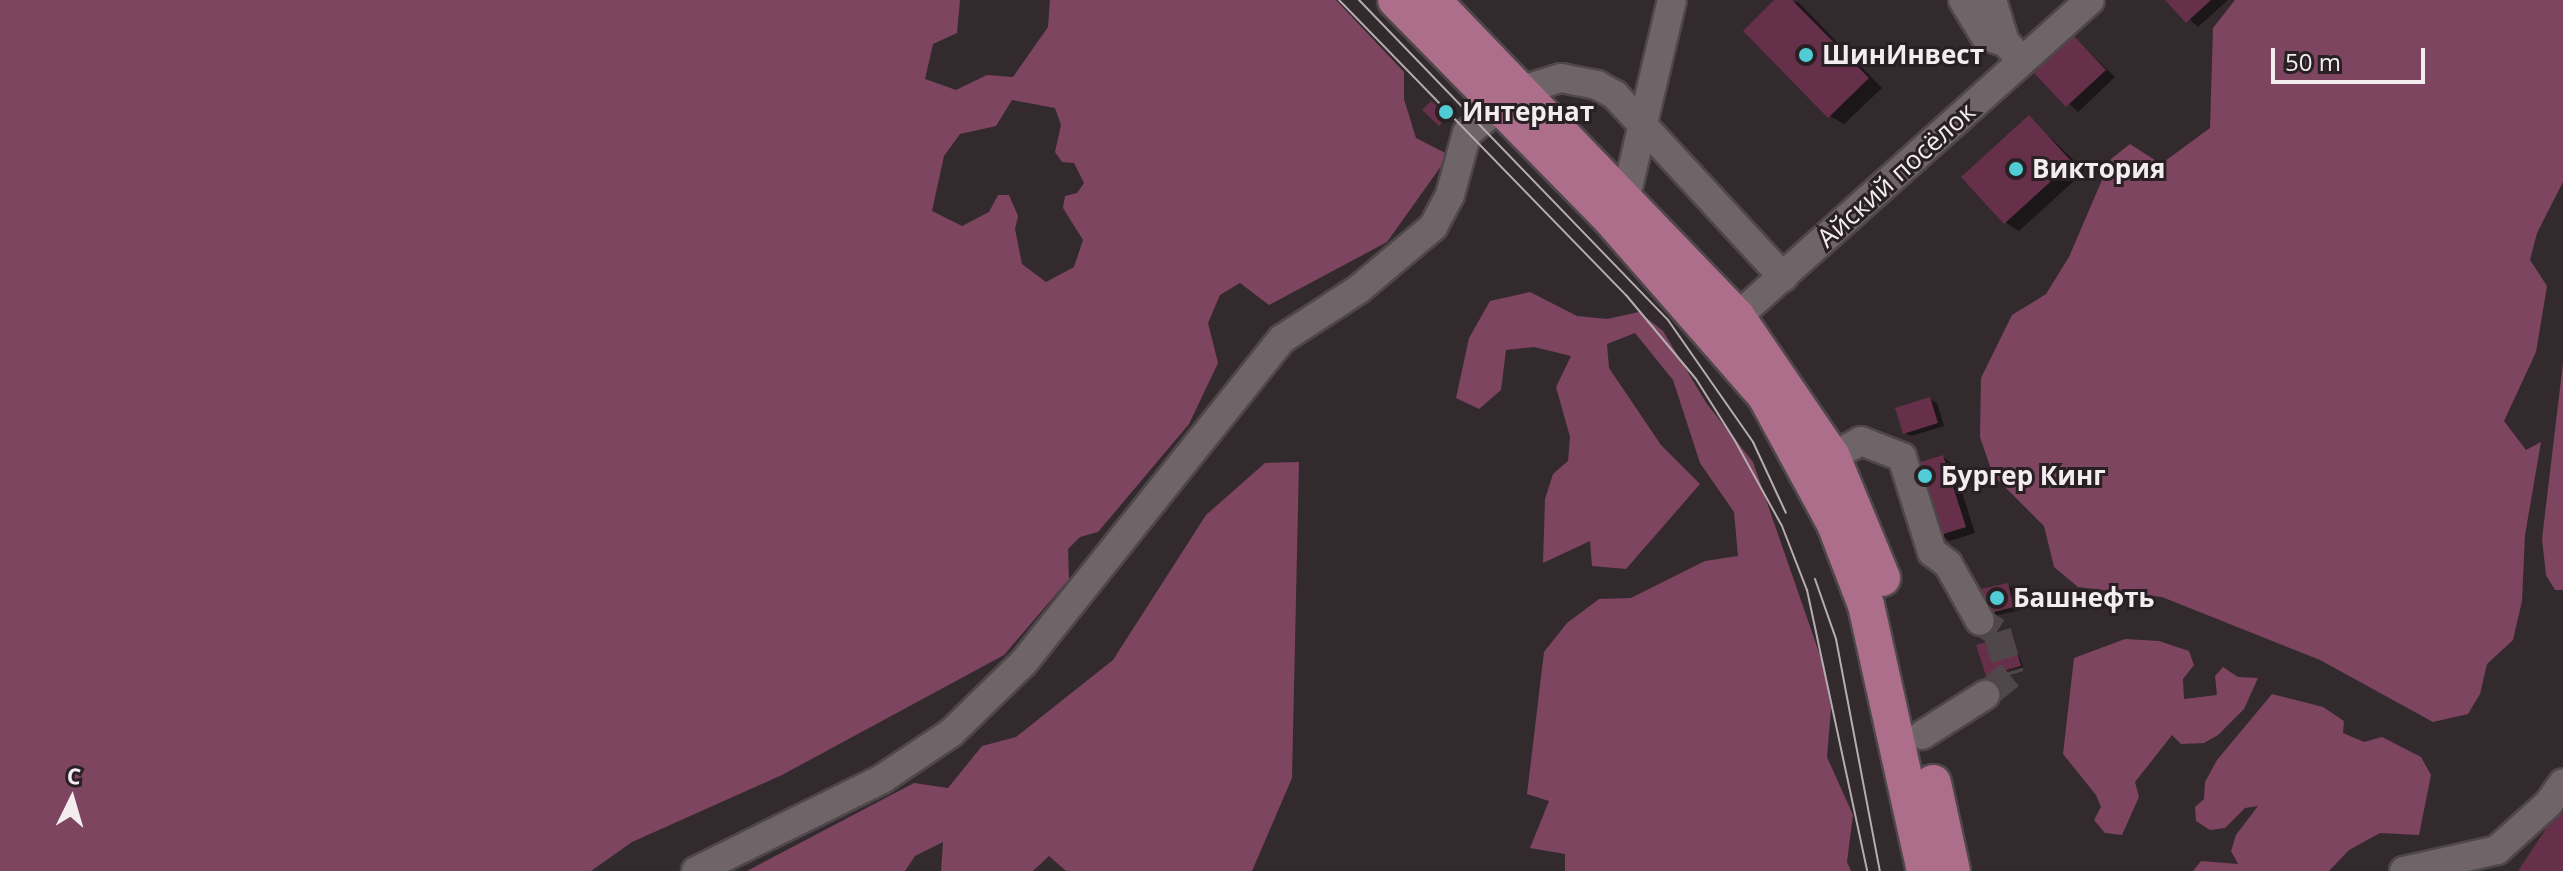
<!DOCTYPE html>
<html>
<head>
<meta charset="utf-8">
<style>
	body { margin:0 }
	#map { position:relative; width:2563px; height:871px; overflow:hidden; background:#332a2e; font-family:"Open Sans",sans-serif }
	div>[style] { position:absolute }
	.forest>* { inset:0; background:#7e4560 }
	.shadow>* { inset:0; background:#0007 }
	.building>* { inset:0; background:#66304a }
	.minor-tunnel>* { height:28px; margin-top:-14px; transform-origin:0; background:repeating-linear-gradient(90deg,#50474b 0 28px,transparent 0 42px) }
	.roads { filter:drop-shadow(2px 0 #4f474a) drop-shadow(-2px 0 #4f474a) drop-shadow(0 2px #4f474a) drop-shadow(0 -2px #4f474a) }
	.minor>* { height:28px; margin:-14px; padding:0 14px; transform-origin:14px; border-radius:14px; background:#6f6468 }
	.major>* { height:36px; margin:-18px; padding:0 18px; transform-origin:18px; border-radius:18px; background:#ad6e8b }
	.tram>* { height:2px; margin:-1px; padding:0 1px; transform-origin:1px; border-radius:1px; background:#b5aeb1 }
	.dots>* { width:22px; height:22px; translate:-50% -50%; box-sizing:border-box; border:4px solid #292024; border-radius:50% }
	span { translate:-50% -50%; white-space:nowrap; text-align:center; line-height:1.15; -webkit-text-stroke:6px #292024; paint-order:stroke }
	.poi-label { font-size:26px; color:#f4edf0; font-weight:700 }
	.left { translate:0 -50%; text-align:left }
	.street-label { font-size:26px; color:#f4edf0 }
	.north { position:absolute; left:32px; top:759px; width:80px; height:80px; -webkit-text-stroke:6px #292024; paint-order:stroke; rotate:5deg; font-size:22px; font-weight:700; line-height:32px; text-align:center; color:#f4edf0 }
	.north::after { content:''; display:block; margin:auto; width:28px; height:36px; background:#f4edf0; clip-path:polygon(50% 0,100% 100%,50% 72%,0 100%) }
	.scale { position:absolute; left:2271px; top:48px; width:154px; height:36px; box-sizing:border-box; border:4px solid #f4edf0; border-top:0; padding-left:10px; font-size:24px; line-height:28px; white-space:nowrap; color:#f4edf0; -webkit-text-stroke:6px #292024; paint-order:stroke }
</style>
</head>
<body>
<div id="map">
	<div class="forest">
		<i style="clip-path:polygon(evenodd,0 0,960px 0,957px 33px,933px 44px,925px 79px,956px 90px,987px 75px,1013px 77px,1048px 27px,1050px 0,1336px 0,1404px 72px,1404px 99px,1416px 138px,1449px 155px,1387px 242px,1269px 305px,1240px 283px,1220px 295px,1208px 323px,1218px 363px,1189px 424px,1098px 532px,1080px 537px,1068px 549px,1069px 579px,1004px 655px,782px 775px,632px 842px,591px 871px,0 871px,0 0,1012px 100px,1055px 108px,1061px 125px,1055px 152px,1062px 162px,1074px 163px,1084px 183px,1077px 193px,1065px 196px,1063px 208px,1083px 240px,1074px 267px,1046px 282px,1022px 264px,1015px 229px,1018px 216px,1009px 195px,998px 195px,989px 212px,962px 226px,932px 211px,944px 156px,960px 134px,996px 126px,1012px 100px)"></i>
		<i style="clip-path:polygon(2235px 0,2563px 0,2563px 182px,2537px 233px,2530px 260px,2547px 286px,2536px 352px,2504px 421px,2526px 450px,2541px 442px,2525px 535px,2522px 601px,2513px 640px,2487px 664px,2480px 694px,2468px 714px,2433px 722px,2320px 660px,2162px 597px,2078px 587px,2054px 567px,2044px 526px,1993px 475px,1980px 437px,1981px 378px,2012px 315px,2046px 294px,2069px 257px,2111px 159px,2130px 144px,2161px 164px,2210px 128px,2213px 28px)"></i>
		<i style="clip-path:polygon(1530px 292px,1577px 316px,1607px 319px,1639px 312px,1663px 331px,1707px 404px,1753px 462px,1823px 664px,1831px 708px,1827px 757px,1853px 815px,1847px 862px,1851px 871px,1565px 871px,1565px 854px,1530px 848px,1549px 801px,1527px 794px,1544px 652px,1567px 623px,1599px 599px,1631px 598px,1705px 561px,1738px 556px,1734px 512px,1700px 463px,1673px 380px,1635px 333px,1607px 344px,1609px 368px,1661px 445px,1700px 484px,1626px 569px,1592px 566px,1590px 541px,1543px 563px,1545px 499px,1553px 474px,1568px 461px,1570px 437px,1556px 387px,1571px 356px,1534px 347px,1506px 350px,1501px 390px,1479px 409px,1456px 398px,1469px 338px,1490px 301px)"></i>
		<i style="clip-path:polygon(2563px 363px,2563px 590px,2555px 590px,2546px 575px,2542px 539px)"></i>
		<i style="clip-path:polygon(1299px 462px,1292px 778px,1252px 871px,1066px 871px,1049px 856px,1033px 871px,941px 871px,943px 842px,915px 856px,905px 871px,747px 871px,914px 783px,948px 788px,982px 746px,1016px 737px,1113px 660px,1206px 515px,1265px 463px)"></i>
		<i style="clip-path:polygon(2125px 639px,2159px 641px,2189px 651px,2194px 665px,2183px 679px,2184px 699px,2217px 695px,2215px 676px,2223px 667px,2238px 677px,2258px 678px,2244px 709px,2218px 735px,2204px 743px,2181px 744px,2172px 735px,2135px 782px,2139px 797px,2122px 835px,2105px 833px,2094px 820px,2101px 807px,2096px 795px,2063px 754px,2074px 658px)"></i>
		<i style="clip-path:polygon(2272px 694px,2323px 707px,2344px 721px,2343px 733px,2364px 742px,2382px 737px,2421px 757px,2431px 775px,2419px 835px,2380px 833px,2349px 850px,2329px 871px,2193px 871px,2201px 861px,2238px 864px,2231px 851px,2236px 835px,2258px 806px,2245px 808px,2225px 828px,2210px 830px,2196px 821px,2195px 807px,2204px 799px,2205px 782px,2217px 760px)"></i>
	</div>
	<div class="shadow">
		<i style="clip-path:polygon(1777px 0,1798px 2px,1882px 88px,1844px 124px,1830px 116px)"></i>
		<i style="clip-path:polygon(2168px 0,2228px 0,2198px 27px)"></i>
		<i style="clip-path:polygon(2075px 38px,2115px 77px,2078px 112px,2037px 73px)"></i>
		<i style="clip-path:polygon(2029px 117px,2085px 171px,2019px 231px,2005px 222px)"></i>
		<i style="clip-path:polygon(1930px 399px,1937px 403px,1944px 426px,1911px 436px,1905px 433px)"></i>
		<i style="clip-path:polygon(1943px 457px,1953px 464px,1975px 533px,1950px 541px,1939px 535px)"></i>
		<i style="clip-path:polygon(2007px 585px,2014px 589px,2020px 610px,1994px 616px,1988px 612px)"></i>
		<i style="clip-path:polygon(2012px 636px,2023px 667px,1987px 675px)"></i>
	</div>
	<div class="building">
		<i style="clip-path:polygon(1774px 0,1792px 0,1869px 78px,1828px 118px,1743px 31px)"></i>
		<i style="clip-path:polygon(2165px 0,2211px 0,2186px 23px)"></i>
		<i style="clip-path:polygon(2074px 36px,2106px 70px,2066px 107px,2034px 73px)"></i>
		<i style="clip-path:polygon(1431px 101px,1448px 116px,1439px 126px,1422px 110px)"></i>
		<i style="clip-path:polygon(2029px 115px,2072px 162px,2004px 224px,1961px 177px)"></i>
		<i style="clip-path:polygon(1930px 397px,1938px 423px,1903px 434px,1895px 408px)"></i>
		<i style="clip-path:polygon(1943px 455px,1966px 527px,1937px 536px,1914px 464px)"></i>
		<i style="clip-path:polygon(2008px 583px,2014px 607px,1986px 614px,1980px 589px)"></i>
		<i style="clip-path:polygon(2012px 634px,2021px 666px,1986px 676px,1976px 645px)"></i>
		<i style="clip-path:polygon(2563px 803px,2563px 871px,2518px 871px)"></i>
	</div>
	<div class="minor-tunnel">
		<i style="left:1980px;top:621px;width:20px;rotate:33deg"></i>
		<i style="left:1997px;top:632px;width:45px;rotate:73.2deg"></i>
		<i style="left:2010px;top:675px;width:32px;rotate:141deg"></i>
	</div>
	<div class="roads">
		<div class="minor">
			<i style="left:1963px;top:0;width:42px;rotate:58.6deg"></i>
			<i style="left:1985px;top:36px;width:21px;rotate:17deg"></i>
			<i style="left:2005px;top:42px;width:25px;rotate:47deg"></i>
			<i style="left:1992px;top:0;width:44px;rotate:72.8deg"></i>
			<i style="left:1626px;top:196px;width:201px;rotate:-76.8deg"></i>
			<i style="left:1737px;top:317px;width:474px;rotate:-41.9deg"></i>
			<i style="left:1832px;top:457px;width:33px;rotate:-29deg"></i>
			<i style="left:1861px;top:441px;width:44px;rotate:21.3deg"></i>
			<i style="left:1902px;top:457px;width:100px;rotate:72.5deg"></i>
			<i style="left:1932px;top:552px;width:20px;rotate:37deg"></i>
			<i style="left:1948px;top:564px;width:65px;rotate:60.7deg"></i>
			<i style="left:1922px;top:735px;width:75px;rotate:-32.4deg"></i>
			<i style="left:696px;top:871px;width:208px;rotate:-26.3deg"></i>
			<i style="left:882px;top:779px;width:83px;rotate:-33.7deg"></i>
			<i style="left:951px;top:733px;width:102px;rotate:-44.2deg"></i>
			<i style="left:1024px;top:662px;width:413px;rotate:-51.4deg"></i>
			<i style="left:1282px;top:339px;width:92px;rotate:-33deg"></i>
			<i style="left:1359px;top:289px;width:97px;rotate:-40deg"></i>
			<i style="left:1433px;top:227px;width:36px;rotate:-62deg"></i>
			<i style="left:1450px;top:195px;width:64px;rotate:-74.7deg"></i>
			<i style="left:1467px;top:133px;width:67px;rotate:-38.9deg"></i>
			<i style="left:1519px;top:91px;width:44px;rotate:-17.2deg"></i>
			<i style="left:1561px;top:78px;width:37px;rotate:11deg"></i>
			<i style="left:1597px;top:85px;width:21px;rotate:29deg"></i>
			<i style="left:1615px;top:95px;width:248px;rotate:47.3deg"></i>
			<i style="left:2404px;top:871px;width:95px;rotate:-12.7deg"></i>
			<i style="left:2497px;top:850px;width:70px;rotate:-42.1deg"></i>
			<i style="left:2549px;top:803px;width:24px;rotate:-55deg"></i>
		</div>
		<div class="major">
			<i style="left:1396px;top:0;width:305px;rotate:45.5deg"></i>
			<i style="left:1610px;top:218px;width:235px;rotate:48.8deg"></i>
			<i style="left:1765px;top:395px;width:147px;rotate:61.5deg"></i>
			<i style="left:1835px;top:524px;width:87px;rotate:69.1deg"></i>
			<i style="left:1866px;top:605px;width:272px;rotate:77.5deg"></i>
			<i style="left:1432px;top:0;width:440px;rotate:46.1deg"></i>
			<i style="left:1737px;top:317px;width:169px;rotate:55.8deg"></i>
			<i style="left:1832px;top:457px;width:131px;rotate:67.5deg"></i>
			<i style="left:1933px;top:783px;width:90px;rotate:77.8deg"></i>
		</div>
	</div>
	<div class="tram">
		<i style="left:1339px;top:0;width:412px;rotate:45.8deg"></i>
		<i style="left:1626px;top:295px;width:109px;rotate:50.2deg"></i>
		<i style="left:1696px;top:379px;width:71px;rotate:57.7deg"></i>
		<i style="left:1734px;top:439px;width:99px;rotate:61.1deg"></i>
		<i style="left:1782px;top:526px;width:69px;rotate:68.7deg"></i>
		<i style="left:1807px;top:590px;width:287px;rotate:77.9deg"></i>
		<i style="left:1359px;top:0;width:445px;rotate:46deg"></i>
		<i style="left:1668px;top:320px;width:149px;rotate:55.1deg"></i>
		<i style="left:1753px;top:442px;width:78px;rotate:65.1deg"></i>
		<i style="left:1815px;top:579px;width:64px;rotate:70.7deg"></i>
		<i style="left:1836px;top:639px;width:236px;rotate:79.3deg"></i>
	</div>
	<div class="dots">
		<i style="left:1806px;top:55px;background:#51ccd4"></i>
		<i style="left:1446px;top:112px;background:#51ccd4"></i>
		<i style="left:2016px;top:169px;background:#51ccd4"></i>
		<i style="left:1925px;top:476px;background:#51ccd4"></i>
		<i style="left:1997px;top:598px;background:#51ccd4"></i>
	</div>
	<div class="poi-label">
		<span class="left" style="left:1822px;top:55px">ШинИнвест</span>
		<span class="left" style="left:1462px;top:112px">Интернат</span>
		<span class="left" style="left:2032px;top:169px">Виктория</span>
		<span class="left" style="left:1941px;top:476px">Бургер Кинг</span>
		<span class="left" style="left:2013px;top:598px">Башнефть</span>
	</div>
	<div class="street-label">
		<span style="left:1896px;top:175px;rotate:-42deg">Айский посёлок</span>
	</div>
	<div class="north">С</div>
	<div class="scale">50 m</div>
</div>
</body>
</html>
